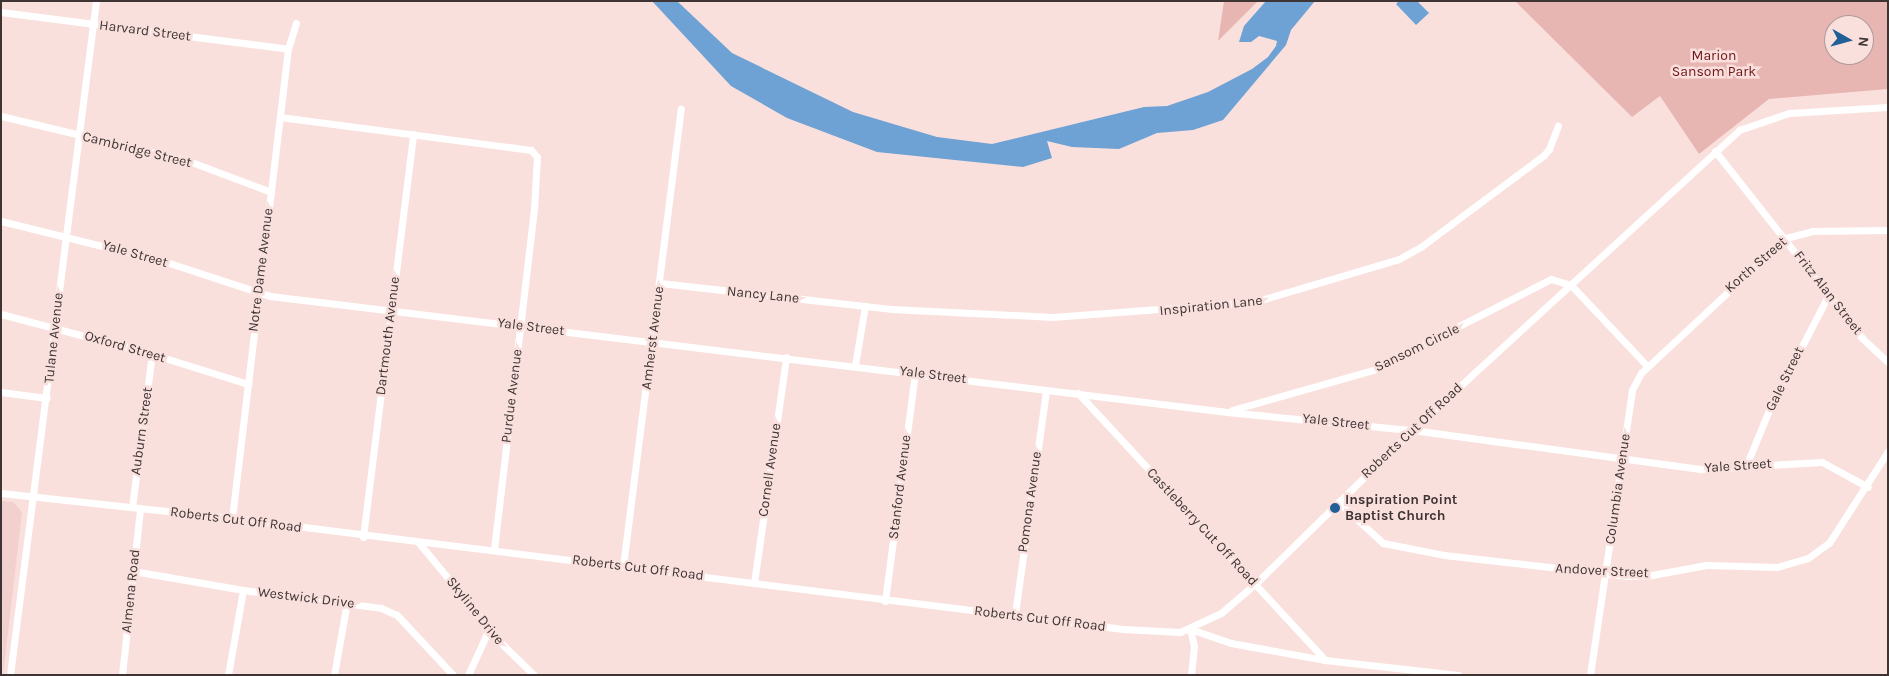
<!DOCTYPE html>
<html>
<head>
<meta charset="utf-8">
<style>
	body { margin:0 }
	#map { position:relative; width:1889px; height:676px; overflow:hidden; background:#f9e0dd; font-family:Karla,sans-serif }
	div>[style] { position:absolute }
	.built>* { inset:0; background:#f2d0cd }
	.green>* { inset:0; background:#e8b6b2 }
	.water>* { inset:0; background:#6ea1d4 }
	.minor>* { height:7px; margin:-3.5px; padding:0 3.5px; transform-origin:3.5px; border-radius:3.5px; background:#fff }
	.dots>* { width:14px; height:14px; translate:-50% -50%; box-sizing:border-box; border:2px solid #f9e0dd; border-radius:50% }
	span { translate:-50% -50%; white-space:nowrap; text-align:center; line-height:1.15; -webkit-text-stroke:5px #f9e0dd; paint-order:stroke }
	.street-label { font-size:14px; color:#3e3434 }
	.park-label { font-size:14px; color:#6e1418 }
	.poi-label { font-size:14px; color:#3e3434; font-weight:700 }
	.left { translate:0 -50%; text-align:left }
	.frame { position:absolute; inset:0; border:2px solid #3e3434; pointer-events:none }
	.north { position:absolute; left:1824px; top:15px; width:50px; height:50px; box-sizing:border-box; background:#f9e0dd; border:1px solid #ae9b99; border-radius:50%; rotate:97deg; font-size:14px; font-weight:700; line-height:20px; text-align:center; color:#3e3434 }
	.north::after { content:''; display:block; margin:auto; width:18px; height:22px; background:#225f96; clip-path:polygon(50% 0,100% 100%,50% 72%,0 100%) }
</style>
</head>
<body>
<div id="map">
	<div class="built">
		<i style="clip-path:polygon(1px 501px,13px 502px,22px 512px,3px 675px)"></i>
	</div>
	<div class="green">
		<i style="clip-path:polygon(1224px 1px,1258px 1px,1218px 41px)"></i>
		<i style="clip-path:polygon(evenodd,1515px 1px,1888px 1px,1888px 89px,1769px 99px,1699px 154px,1660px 96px,1632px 117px,1515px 1px,1834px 25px,1864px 25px,1864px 55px,1834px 55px,1834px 25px)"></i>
	</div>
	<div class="water">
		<i style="clip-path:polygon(652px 1px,677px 1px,732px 53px,853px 112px,937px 137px,992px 144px,1144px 107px,1167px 106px,1208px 92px,1252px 69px,1268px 57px,1276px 46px,1277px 41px,1259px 36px,1251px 42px,1239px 42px,1244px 26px,1266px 1px,1315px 1px,1291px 30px,1286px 45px,1223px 120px,1193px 130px,1157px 133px,1119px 149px,1072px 147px,1047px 141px,1052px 158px,1023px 167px,877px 152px,787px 118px,731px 86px)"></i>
		<i style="clip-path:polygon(1399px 1px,1417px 1px,1429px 13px,1416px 25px,1396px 4px)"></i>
	</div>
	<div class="minor">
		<i style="left:1px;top:12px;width:289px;rotate:7.3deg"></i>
		<i style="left:1px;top:116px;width:190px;rotate:13.4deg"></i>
		<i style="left:186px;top:160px;width:91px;rotate:20.6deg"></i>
		<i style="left:280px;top:117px;width:231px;rotate:7.5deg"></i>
		<i style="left:509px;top:147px;width:22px;rotate:8deg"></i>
		<i style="left:531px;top:150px;width:9px;rotate:49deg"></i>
		<i style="left:537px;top:157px;width:52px;rotate:93.3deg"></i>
		<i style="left:534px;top:209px;width:343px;rotate:96.7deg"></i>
		<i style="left:1715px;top:151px;width:238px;rotate:51.8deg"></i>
		<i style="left:1862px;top:338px;width:35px;rotate:43deg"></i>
		<i style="left:1px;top:221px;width:167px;rotate:13.9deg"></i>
		<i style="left:163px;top:261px;width:113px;rotate:18.1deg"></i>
		<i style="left:270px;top:296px;width:964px;rotate:6.91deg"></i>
		<i style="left:1227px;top:412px;width:186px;rotate:5.6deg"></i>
		<i style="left:1412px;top:430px;width:291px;rotate:7.7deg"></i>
		<i style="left:1700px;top:469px;width:122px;rotate:-3.3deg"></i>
		<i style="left:1822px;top:462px;width:52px;rotate:28.5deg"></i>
		<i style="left:660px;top:283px;width:232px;rotate:6.4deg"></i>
		<i style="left:891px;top:309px;width:162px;rotate:2.8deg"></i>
		<i style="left:1053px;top:317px;width:202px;rotate:-4.3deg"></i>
		<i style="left:1254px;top:302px;width:151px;rotate:-16.5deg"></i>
		<i style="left:1399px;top:259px;width:26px;rotate:-29deg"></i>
		<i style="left:1422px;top:246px;width:152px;rotate:-36.7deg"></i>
		<i style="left:1544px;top:155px;width:8px;rotate:-50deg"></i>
		<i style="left:1549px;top:149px;width:25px;rotate:-69deg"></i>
		<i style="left:1px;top:314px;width:156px;rotate:14.8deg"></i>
		<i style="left:152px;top:354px;width:101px;rotate:17.4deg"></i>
		<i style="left:855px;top:365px;width:60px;rotate:-80.4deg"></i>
		<i style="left:1px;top:392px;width:46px;rotate:7.4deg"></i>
		<i style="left:1078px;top:393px;width:364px;rotate:47.2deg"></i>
		<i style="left:1232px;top:410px;width:147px;rotate:-15.8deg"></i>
		<i style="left:1373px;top:370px;width:200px;rotate:-27.1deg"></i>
		<i style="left:1551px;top:279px;width:21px;rotate:17deg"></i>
		<i style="left:1571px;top:285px;width:111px;rotate:46.8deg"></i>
		<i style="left:1746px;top:466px;width:61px;rotate:-67.7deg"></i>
		<i style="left:1769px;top:410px;width:131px;rotate:-62.7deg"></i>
		<i style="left:1px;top:493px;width:232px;rotate:6.2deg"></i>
		<i style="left:232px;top:518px;width:898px;rotate:7.1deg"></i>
		<i style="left:1123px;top:629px;width:57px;rotate:3deg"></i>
		<i style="left:1180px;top:632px;width:45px;rotate:-24.9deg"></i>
		<i style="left:1221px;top:613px;width:45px;rotate:-40.5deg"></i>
		<i style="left:1255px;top:584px;width:220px;rotate:-44.4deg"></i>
		<i style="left:1412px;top:430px;width:444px;rotate:-42.5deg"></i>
		<i style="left:1739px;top:130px;width:53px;rotate:-18.8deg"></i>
		<i style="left:1789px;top:113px;width:99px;rotate:-3.5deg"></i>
		<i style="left:1338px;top:502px;width:61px;rotate:42.3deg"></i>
		<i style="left:1383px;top:543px;width:62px;rotate:11.1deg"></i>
		<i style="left:1444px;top:555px;width:185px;rotate:6.5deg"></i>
		<i style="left:1628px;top:576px;width:24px;rotate:-2deg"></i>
		<i style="left:1652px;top:575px;width:55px;rotate:-10.5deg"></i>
		<i style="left:1706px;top:565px;width:71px;rotate:1.6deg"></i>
		<i style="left:1777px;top:567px;width:32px;rotate:-16deg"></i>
		<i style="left:1808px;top:558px;width:26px;rotate:-36deg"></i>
		<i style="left:1829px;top:543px;width:109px;rotate:-57.3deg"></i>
		<i style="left:132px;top:507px;width:154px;rotate:-82.6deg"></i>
		<i style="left:232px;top:518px;width:472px;rotate:-83.2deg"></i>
		<i style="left:288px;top:49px;width:27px;rotate:-73deg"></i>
		<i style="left:363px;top:537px;width:406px;rotate:-82.9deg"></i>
		<i style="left:419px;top:543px;width:134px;rotate:50.5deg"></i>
		<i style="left:504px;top:646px;width:42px;rotate:44deg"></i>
		<i style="left:623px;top:566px;width:461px;rotate:-82.8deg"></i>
		<i style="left:133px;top:571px;width:112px;rotate:9.8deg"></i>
		<i style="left:243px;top:590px;width:139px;rotate:7.4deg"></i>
		<i style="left:381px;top:608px;width:17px;rotate:24deg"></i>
		<i style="left:397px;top:615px;width:82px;rotate:47deg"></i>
		<i style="left:754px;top:583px;width:228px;rotate:-81.9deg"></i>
		<i style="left:885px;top:601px;width:230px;rotate:-82.5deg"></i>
		<i style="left:1015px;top:614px;width:226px;rotate:-82.1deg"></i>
		<i style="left:1190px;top:629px;width:43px;rotate:18.9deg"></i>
		<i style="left:1231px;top:643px;width:96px;rotate:10.3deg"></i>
		<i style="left:1325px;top:660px;width:134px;rotate:6.4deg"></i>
		<i style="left:1190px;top:629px;width:17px;rotate:77deg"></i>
		<i style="left:1194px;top:646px;width:29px;rotate:96deg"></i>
		<i style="left:10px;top:675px;width:679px;rotate:-82.73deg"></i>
		<i style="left:122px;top:675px;width:168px;rotate:-83.8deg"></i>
		<i style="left:228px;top:675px;width:86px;rotate:-80deg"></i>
		<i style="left:334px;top:675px;width:74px;rotate:-79.9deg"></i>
		<i style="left:468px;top:675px;width:53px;rotate:-65.4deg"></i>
		<i style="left:1590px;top:675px;width:288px;rotate:-81.6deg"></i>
		<i style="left:1632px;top:390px;width:19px;rotate:-62deg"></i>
		<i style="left:1641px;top:373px;width:198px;rotate:-43deg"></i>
		<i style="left:1786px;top:238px;width:27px;rotate:-15deg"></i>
		<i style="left:1812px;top:231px;width:76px;rotate:-0.8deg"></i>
	</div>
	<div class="dots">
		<i style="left:1335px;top:508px;background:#225f96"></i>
	</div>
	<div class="street-label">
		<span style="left:145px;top:31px;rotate:7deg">Harvard Street</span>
		<span style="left:137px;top:150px;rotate:14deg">Cambridge Street</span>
		<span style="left:135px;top:254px;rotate:16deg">Yale Street</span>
		<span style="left:1756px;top:265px;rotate:-41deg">Korth Street</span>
		<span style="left:261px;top:270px;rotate:-83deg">Notre Dame Avenue</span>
		<span style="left:1828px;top:293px;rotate:52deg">Fritz Alan Street</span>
		<span style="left:763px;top:295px;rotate:6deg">Nancy Lane</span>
		<span style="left:1211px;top:306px;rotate:-6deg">Inspiration Lane</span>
		<span style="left:531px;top:327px;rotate:7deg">Yale Street</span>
		<span style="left:388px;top:336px;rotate:-83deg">Dartmouth Avenue</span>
		<span style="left:54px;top:338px;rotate:-84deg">Tulane Avenue</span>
		<span style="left:653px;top:338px;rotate:-83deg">Amherst Avenue</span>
		<span style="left:125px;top:347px;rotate:16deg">Oxford Street</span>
		<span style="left:1417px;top:348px;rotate:-26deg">Sansom Circle</span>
		<span style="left:933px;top:375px;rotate:7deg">Yale Street</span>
		<span style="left:1785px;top:379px;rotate:-64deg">Gale Street</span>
		<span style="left:512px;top:396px;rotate:-83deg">Purdue Avenue</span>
		<span style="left:1336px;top:422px;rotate:6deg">Yale Street</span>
		<span style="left:142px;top:431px;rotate:-82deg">Auburn Street</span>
		<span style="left:1412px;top:431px;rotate:-43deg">Roberts Cut Off Road</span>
		<span style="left:1738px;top:466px;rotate:-4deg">Yale Street</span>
		<span style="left:770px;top:470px;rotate:-82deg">Cornell Avenue</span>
		<span style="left:900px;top:487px;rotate:-83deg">Stanford Avenue</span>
		<span style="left:1618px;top:489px;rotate:-82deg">Columbia Avenue</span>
		<span style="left:1030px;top:502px;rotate:-82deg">Pomona Avenue</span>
		<span style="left:236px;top:520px;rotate:7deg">Roberts Cut Off Road</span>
		<span style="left:1202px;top:527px;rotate:47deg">Castleberry Cut Off Road</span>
		<span style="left:638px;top:568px;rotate:7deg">Roberts Cut Off Road</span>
		<span style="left:1602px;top:571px;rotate:3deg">Andover Street</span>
		<span style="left:131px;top:591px;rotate:-84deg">Almena Road</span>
		<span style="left:306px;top:598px;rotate:7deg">Westwick Drive</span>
		<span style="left:475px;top:611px;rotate:51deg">Skyline Drive</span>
		<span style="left:1040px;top:619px;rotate:7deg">Roberts Cut Off Road</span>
	</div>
	<div class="park-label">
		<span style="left:1714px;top:64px">Marion<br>Sansom Park</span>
	</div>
	<div class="poi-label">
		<span class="left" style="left:1345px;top:508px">Inspiration Point<br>Baptist Church</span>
	</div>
	<div class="frame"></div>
	<div class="north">N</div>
</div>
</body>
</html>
